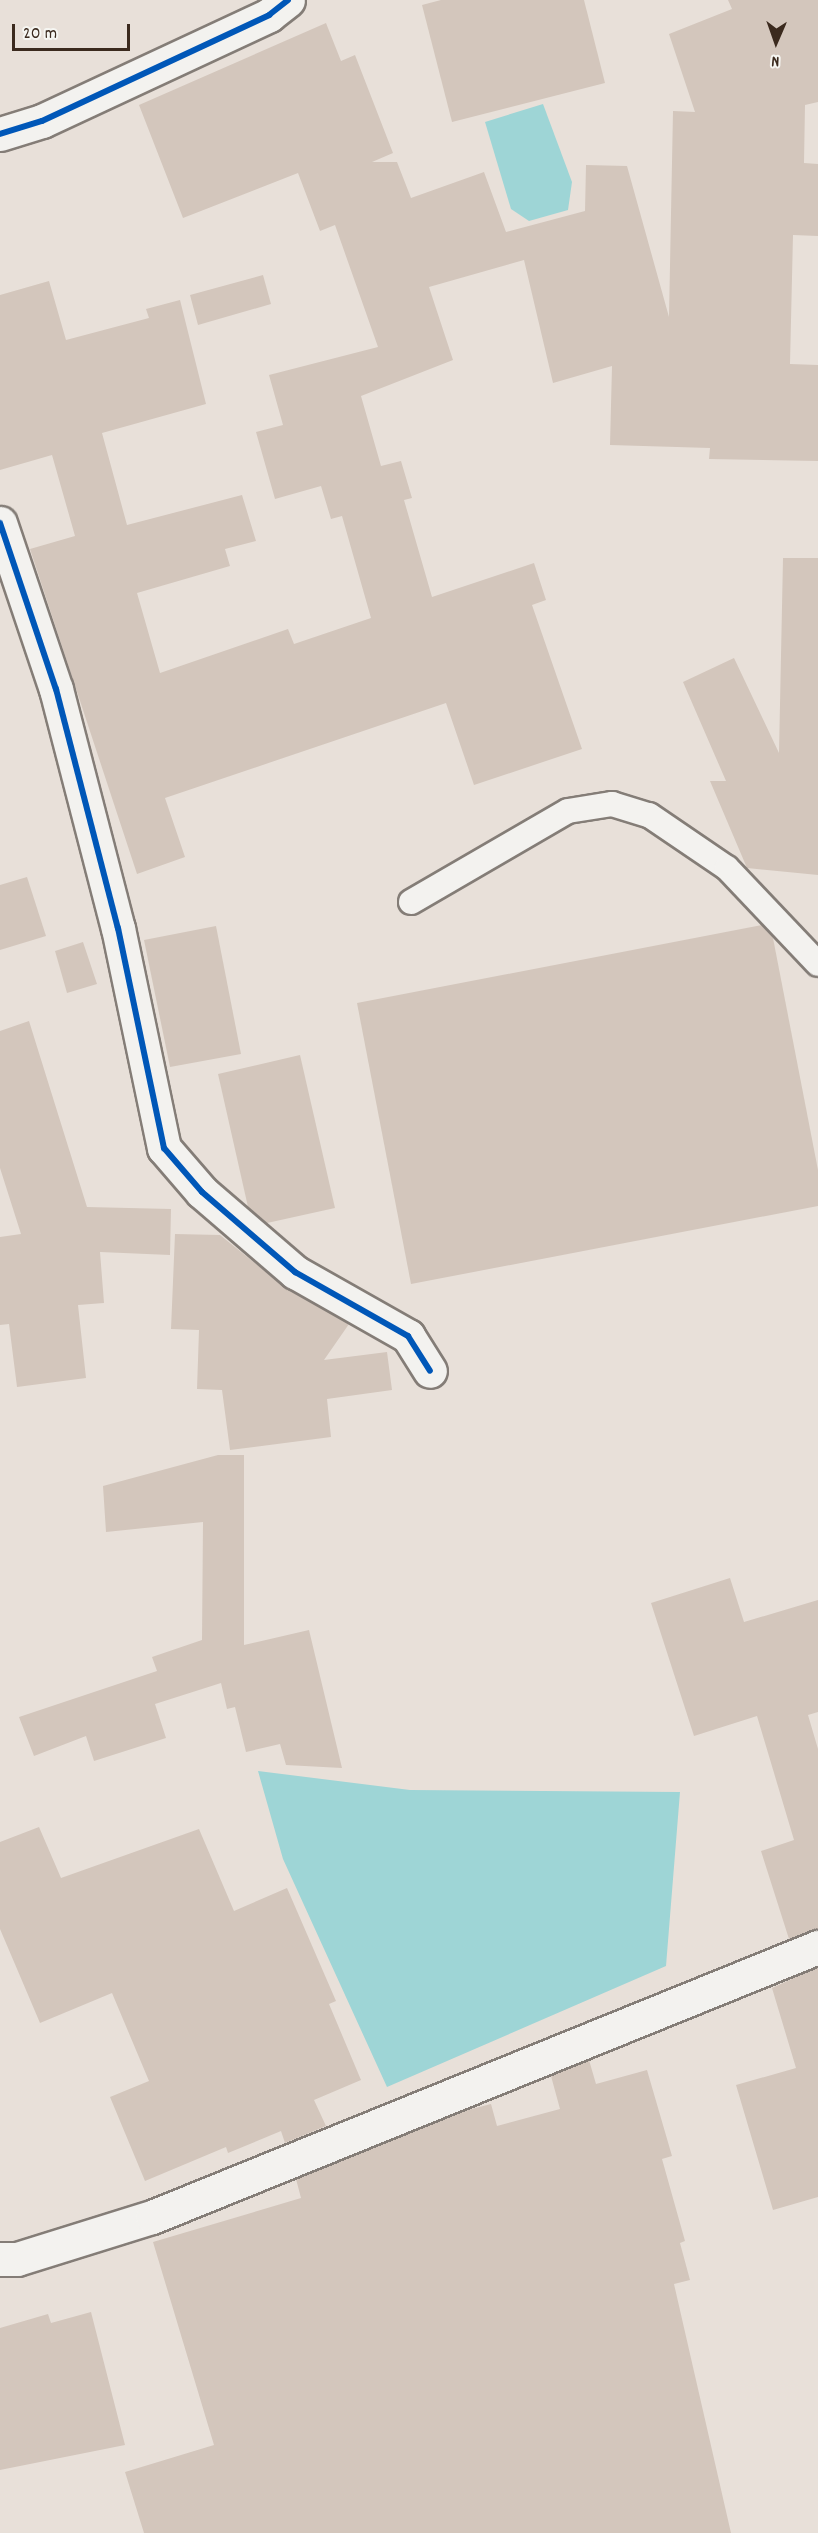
<!DOCTYPE html>
<html>
<head>
<meta charset="utf-8">
<style>
	body { margin:0 }
	#map { position:relative; width:818px; height:2533px; overflow:hidden; background:#e8e0d9; font-family:Dekko,sans-serif }
	div>[style] { position:absolute }
	.water>* { inset:0; background:#9ed5d6 }
	.building>* { inset:0; background:#d3c6bc }
	.roads { filter:drop-shadow(2px 0 #847d77) drop-shadow(-2px 0 #847d77) drop-shadow(0 2px #847d77) drop-shadow(0 -2px #847d77) }
	.lane>* { height:24px; margin:-12px; padding:0 12px; transform-origin:12px; border-radius:12px; background:#f3f2ef }
	.street>* { height:33px; margin:-16.5px; padding:0 16.5px; transform-origin:16.5px; border-radius:16.5px; background:#f3f2ef }
	.secondary>* { height:33px; margin:-16.5px; padding:0 16.5px; transform-origin:16.5px; border-radius:16.5px; background:#f3f2ef }
	.cycleway>* { height:6px; margin:-3px; padding:0 3px; transform-origin:3px; border-radius:3px; background:#0057b8 }
	span { translate:-50% -50%; white-space:nowrap; text-align:center; line-height:1.15; -webkit-text-stroke:5px #f6f6f2; paint-order:stroke }
	.north { position:absolute; left:746px; top:12px; width:60px; height:60px; -webkit-text-stroke:4px #f6f6f2; paint-order:stroke; rotate:182deg; font-size:16px; font-weight:700; line-height:24px; text-align:center; color:#3b2a1e }
	.north::after { content:''; display:block; margin:auto; width:21px; height:27px; background:#3b2a1e; clip-path:polygon(50% 0,100% 100%,50% 72%,0 100%) }
	.scale { position:absolute; left:12px; top:24px; width:118px; height:27px; box-sizing:border-box; border:3px solid #3b2a1e; border-top:0; padding-left:8px; font-size:18px; line-height:21px; white-space:nowrap; color:#3b2a1e; -webkit-text-stroke:4px #f6f6f2; paint-order:stroke }
</style>
</head>
<body>
<div id="map">
	<div class="water">
		<i style="clip-path:polygon(543px 104px,572px 182px,568px 210px,529px 221px,511px 209px,485px 122px)"></i>
		<i style="clip-path:polygon(258px 1771px,410px 1790px,680px 1792px,666px 1966px,387px 2087px,283px 1859px)"></i>
	</div>
	<div class="building">
		<i style="clip-path:polygon(441px 0,584px 0,605px 83px,452px 122px,422px 5px)"></i>
		<i style="clip-path:polygon(728px 0,818px 0,818px 102px,805px 105px,804px 163px,818px 164px,818px 236px,793px 235px,790px 364px,818px 365px,818px 461px,709px 459px,710px 448px,610px 445px,612px 366px,553px 383px,524px 260px,429px 287px,453px 360px,361px 396px,381px 466px,401px 461px,412px 498px,404px 500px,432px 597px,534px 563px,546px 600px,532px 605px,582px 749px,474px 785px,446px 703px,165px 798px,185px 857px,137px 874px,30px 549px,75px 536px,52px 455px,0 470px,0 295px,49px 281px,66px 340px,149px 318px,146px 309px,180px 300px,206px 404px,102px 433px,127px 525px,242px 495px,256px 541px,225px 549px,230px 566px,137px 593px,160px 673px,288px 629px,294px 644px,371px 618px,342px 516px,331px 519px,321px 486px,275px 499px,256px 432px,283px 425px,269px 375px,378px 347px,335px 225px,320px 231px,298px 173px,183px 218px,139px 105px,326px 23px,341px 61px,355px 55px,393px 153px,372px 162px,397px 162px,411px 198px,484px 172px,506px 232px,585px 211px,586px 165px,627px 166px,669px 317px,673px 111px,695px 112px,669px 34px,732px 9px)"></i>
		<i style="clip-path:polygon(263px 275px,271px 304px,198px 325px,190px 295px)"></i>
		<i style="clip-path:polygon(783px 558px,818px 558px,818px 875px,747px 868px,710px 781px,726px 781px,683px 682px,734px 658px,779px 753px)"></i>
		<i style="clip-path:polygon(27px 877px,46px 936px,0 950px,0 885px)"></i>
		<i style="clip-path:polygon(762px 925px,773px 938px,818px 1170px,818px 1206px,411px 1284px,357px 1003px)"></i>
		<i style="clip-path:polygon(216px 926px,241px 1054px,170px 1067px,144px 940px)"></i>
		<i style="clip-path:polygon(83px 942px,97px 984px,67px 993px,55px 951px)"></i>
		<i style="clip-path:polygon(29px 1021px,87px 1207px,171px 1209px,170px 1255px,100px 1252px,104px 1303px,78px 1305px,86px 1378px,17px 1387px,9px 1324px,0 1325px,0 1237px,21px 1234px,0 1168px,0 1031px)"></i>
		<i style="clip-path:polygon(300px 1055px,335px 1208px,267px 1223px,248px 1207px,218px 1074px)"></i>
		<i style="clip-path:polygon(175px 1234px,220px 1235px,286px 1288px,349px 1324px,324px 1360px,387px 1352px,392px 1390px,327px 1399px,331px 1437px,230px 1450px,222px 1390px,197px 1389px,199px 1330px,171px 1329px)"></i>
		<i style="clip-path:polygon(218px 1455px,244px 1455px,244px 1645px,309px 1630px,342px 1768px,286px 1765px,280px 1744px,246px 1752px,235px 1707px,227px 1709px,221px 1683px,155px 1704px,166px 1738px,94px 1761px,86px 1736px,34px 1756px,19px 1717px,157px 1671px,152px 1657px,202px 1640px,203px 1522px,106px 1532px,103px 1486px)"></i>
		<i style="clip-path:polygon(730px 1578px,744px 1622px,818px 1600px,818px 1712px,808px 1715px,818px 1749px,818px 1929px,789px 1939px,761px 1851px,794px 1840px,757px 1716px,694px 1736px,651px 1603px)"></i>
		<i style="clip-path:polygon(39px 1827px,61px 1878px,199px 1829px,234px 1911px,287px 1888px,336px 2001px,329px 2004px,361px 2080px,314px 2100px,326px 2126px,285px 2143px,281px 2131px,228px 2153px,226px 2147px,145px 2181px,110px 2097px,149px 2081px,112px 1993px,40px 2023px,0 1929px,0 1842px)"></i>
		<i style="clip-path:polygon(818px 1967px,818px 2197px,773px 2210px,736px 2085px,796px 2068px,772px 1988px)"></i>
		<i style="clip-path:polygon(589px 2060px,596px 2084px,647px 2070px,672px 2156px,662px 2159px,685px 2241px,680px 2243px,690px 2280px,674px 2284px,731px 2533px,144px 2533px,125px 2472px,214px 2445px,153px 2242px,301px 2198px,296px 2179px,460px 2112px,491px 2104px,497px 2126px,560px 2109px,551px 2076px)"></i>
		<i style="clip-path:polygon(91px 2312px,125px 2445px,0 2470px,0 2328px,48px 2314px,51px 2323px)"></i>
	</div>
	<div class="roads">
		<div class="lane">
			<i style="left:411px;top:902px;width:181px;rotate:-30.1deg"></i>
			<i style="left:568px;top:811px;width:45px;rotate:-9deg"></i>
			<i style="left:612px;top:804px;width:39px;rotate:17deg"></i>
			<i style="left:649px;top:815px;width:94px;rotate:34.2deg"></i>
			<i style="left:727px;top:868px;width:132px;rotate:46.5deg"></i>
		</div>
		<div class="street">
			<i style="left:0;top:134px;width:44px;rotate:-17.2deg"></i>
			<i style="left:42px;top:121px;width:251px;rotate:-25deg"></i>
			<i style="left:269px;top:15px;width:24px;rotate:-38deg"></i>
			<i style="left:0;top:523px;width:175px;rotate:71.4deg"></i>
			<i style="left:56px;top:689px;width:247px;rotate:75.5deg"></i>
			<i style="left:118px;top:928px;width:225px;rotate:78.2deg"></i>
			<i style="left:164px;top:1148px;width:58px;rotate:49.2deg"></i>
			<i style="left:202px;top:1192px;width:123px;rotate:40.7deg"></i>
			<i style="left:295px;top:1272px;width:130px;rotate:29.5deg"></i>
			<i style="left:408px;top:1336px;width:41px;rotate:57.8deg"></i>
		</div>
		<div class="secondary">
			<i style="left:0;top:2259px;width:17px"></i>
			<i style="left:17px;top:2259px;width:141px;rotate:-17.3deg"></i>
			<i style="left:152px;top:2217px;width:719px;rotate:-22.07deg"></i>
		</div>
	</div>
	<div class="cycleway">
		<i style="left:0;top:134px;width:44px;rotate:-17.2deg"></i>
		<i style="left:42px;top:121px;width:251px;rotate:-25deg"></i>
		<i style="left:269px;top:15px;width:24px;rotate:-38deg"></i>
		<i style="left:0;top:523px;width:175px;rotate:71.4deg"></i>
		<i style="left:56px;top:689px;width:247px;rotate:75.5deg"></i>
		<i style="left:118px;top:928px;width:225px;rotate:78.2deg"></i>
		<i style="left:164px;top:1148px;width:58px;rotate:49.2deg"></i>
		<i style="left:202px;top:1192px;width:123px;rotate:40.7deg"></i>
		<i style="left:295px;top:1272px;width:130px;rotate:29.5deg"></i>
		<i style="left:408px;top:1336px;width:41px;rotate:57.8deg"></i>
	</div>
	<div class="north">N</div>
	<div class="scale">20 m</div>
</div>
</body>
</html>
